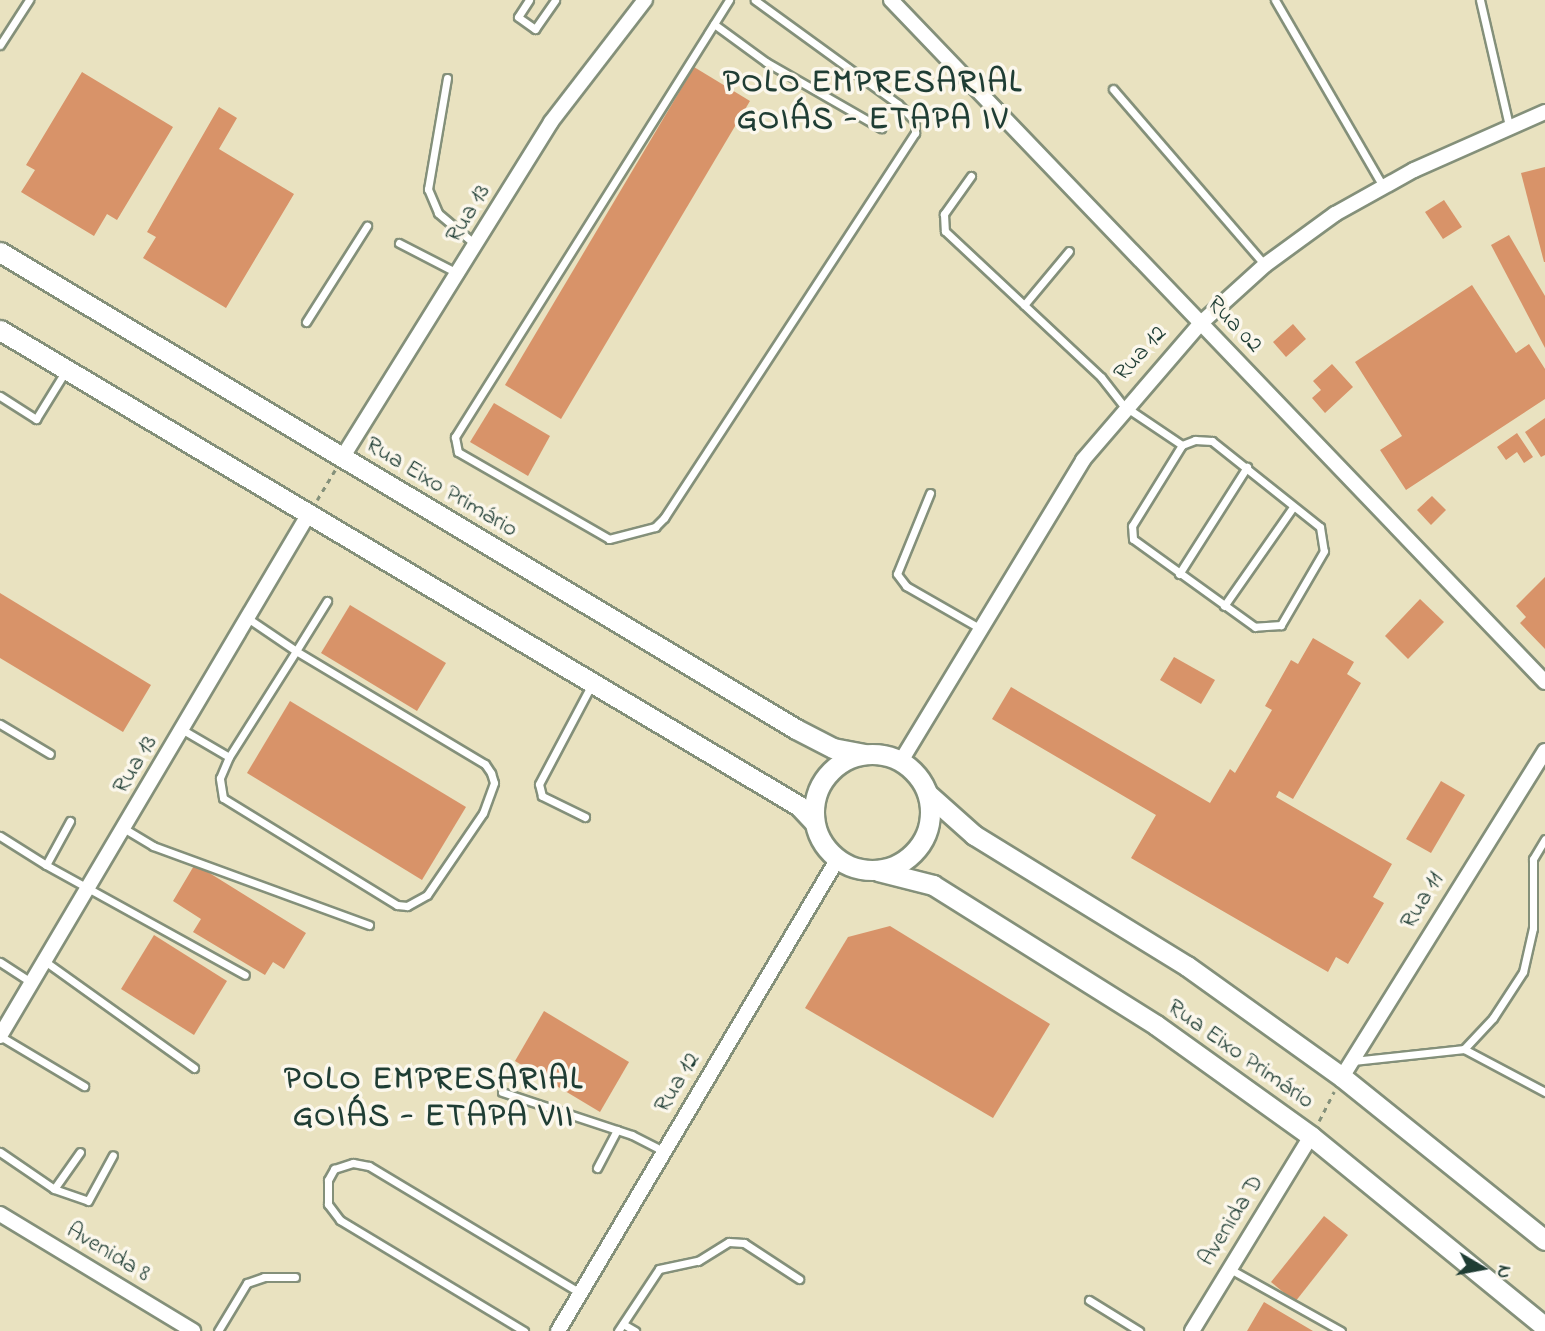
<!DOCTYPE html>
<html>
<head>
<meta charset="utf-8">
<style>
	body { margin:0 }
	#map { position:relative; width:1545px; height:1331px; overflow:hidden; background:#e9e2c0; font-family:"Indie Flower",sans-serif }
	div>[style] { position:absolute }
	.building>* { inset:0; background:#d89369 }
	.path>* { height:2.5px; margin-top:-1.25px; transform-origin:0; background:repeating-linear-gradient(90deg,#84907a 0 5px,transparent 0 10px) }
	.roads { filter:drop-shadow(2px 0 #84907a) drop-shadow(-2px 0 #84907a) drop-shadow(0 2px #84907a) drop-shadow(0 -2px #84907a) }
	.service>* { height:7px; margin:-3.5px; padding:0 3.5px; transform-origin:3.5px; border-radius:3.5px; background:#fff }
	.minor>* { height:14px; margin:-7px; padding:0 7px; transform-origin:7px; border-radius:7px; background:#fff }
	.tertiary>* { height:19px; margin:-9.5px; padding:0 9.5px; transform-origin:9.5px; border-radius:9.5px; background:#fff }
	.tertiary>.ring { margin:-9.5px; padding:0; box-sizing:content-box; background:none; border:19px solid #fff; border-radius:50% }
	span { translate:-50% -50%; white-space:nowrap; text-align:center; line-height:1.15; -webkit-text-stroke:7px #fbf7ec; paint-order:stroke }
	.street-label { font-size:24px; color:#1f3d34 }
	.district-label { font-size:32px; color:#1f3d34; font-weight:700; letter-spacing:2px }
	.north { position:absolute; left:1447px; top:1233px; width:70px; height:70px; -webkit-text-stroke:5px #fbf7ec; paint-order:stroke; rotate:100deg; font-size:19px; font-weight:700; line-height:28px; text-align:center; color:#1f3d34 }
	.north::after { content:''; display:block; margin:auto; width:24px; height:32px; background:#1f3d34; clip-path:polygon(50% 0,100% 100%,50% 72%,0 100%) }
</style>
</head>
<body>
<div id="map">
	<div class="building">
		<i style="clip-path:polygon(694px 67px,750px 101px,561px 419px,505px 385px)"></i>
		<i style="clip-path:polygon(82px 72px,173px 127px,117px 220px,107px 214px,94px 236px,21px 192px,35px 170px,26px 165px)"></i>
		<i style="clip-path:polygon(219px 107px,237px 118px,219px 149px,294px 194px,226px 308px,143px 258px,156px 237px,147px 232px)"></i>
		<i style="clip-path:polygon(1545px 167px,1545px 262px,1544px 262px,1521px 173px)"></i>
		<i style="clip-path:polygon(1444px 200px,1462px 227px,1443px 239px,1425px 212px)"></i>
		<i style="clip-path:polygon(1509px 235px,1545px 296px,1545px 348px,1491px 245px)"></i>
		<i style="clip-path:polygon(1472px 285px,1516px 353px,1529px 344px,1545px 369px,1545px 399px,1406px 490px,1380px 450px,1402px 436px,1355px 362px)"></i>
		<i style="clip-path:polygon(1293px 324px,1306px 339px,1286px 357px,1273px 342px)"></i>
		<i style="clip-path:polygon(1332px 364px,1353px 387px,1325px 413px,1312px 398px,1321px 390px,1313px 381px)"></i>
		<i style="clip-path:polygon(494px 403px,550px 436px,528px 476px,470px 442px)"></i>
		<i style="clip-path:polygon(1545px 418px,1545px 455px,1541px 457px,1525px 432px)"></i>
		<i style="clip-path:polygon(1517px 433px,1533px 457px,1524px 463px,1517px 452px,1506px 460px,1497px 447px)"></i>
		<i style="clip-path:polygon(1432px 496px,1446px 510px,1431px 525px,1417px 510px)"></i>
		<i style="clip-path:polygon(1545px 577px,1545px 649px,1520px 623px,1526px 617px,1516px 606px)"></i>
		<i style="clip-path:polygon(0 593px,151px 685px,123px 732px,0 658px)"></i>
		<i style="clip-path:polygon(1420px 599px,1444px 622px,1408px 659px,1385px 636px)"></i>
		<i style="clip-path:polygon(350px 605px,446px 663px,417px 711px,321px 653px)"></i>
		<i style="clip-path:polygon(1313px 638px,1354px 662px,1347px 674px,1361px 683px,1293px 799px,1279px 791px,1276px 797px,1392px 864px,1373px 897px,1384px 903px,1348px 964px,1336px 957px,1328px 972px,1131px 858px,1156px 815px,992px 719px,1011px 687px,1210px 803px,1230px 769px,1235px 773px,1272px 710px,1265px 706px,1291px 660px,1298px 664px)"></i>
		<i style="clip-path:polygon(1174px 657px,1215px 680px,1201px 704px,1160px 680px)"></i>
		<i style="clip-path:polygon(290px 701px,466px 807px,422px 880px,247px 773px)"></i>
		<i style="clip-path:polygon(1441px 781px,1465px 795px,1431px 853px,1406px 839px)"></i>
		<i style="clip-path:polygon(195px 864px,306px 933px,284px 969px,273px 962px,265px 975px,193px 932px,201px 919px,173px 901px)"></i>
		<i style="clip-path:polygon(890px 926px,1050px 1024px,993px 1118px,805px 1008px,848px 937px)"></i>
		<i style="clip-path:polygon(154px 935px,227px 981px,194px 1035px,121px 989px)"></i>
		<i style="clip-path:polygon(544px 1011px,629px 1062px,600px 1112px,515px 1061px)"></i>
		<i style="clip-path:polygon(1324px 1216px,1348px 1235px,1295px 1302px,1271px 1282px)"></i>
		<i style="clip-path:polygon(1264px 1302px,1274px 1308px,1313px 1331px,1247px 1331px)"></i>
	</div>
	<div class="path">
		<i style="left:317px;top:500px;width:35px;rotate:-59deg"></i>
		<i style="left:1319px;top:1121px;width:33px;rotate:-63deg"></i>
	</div>
	<div class="roads">
		<div class="service">
			<i style="left:529px;top:0;width:20px;rotate:123deg"></i>
			<i style="left:518px;top:17px;width:21px;rotate:35deg"></i>
			<i style="left:535px;top:29px;width:35px;rotate:-55deg"></i>
			<i style="left:729px;top:0;width:516px;rotate:122.09deg"></i>
			<i style="left:455px;top:437px;width:15px;rotate:79deg"></i>
			<i style="left:458px;top:452px;width:174px;rotate:29.9deg"></i>
			<i style="left:609px;top:539px;width:48px;rotate:-14.6deg"></i>
			<i style="left:655px;top:527px;width:13px;rotate:-45deg"></i>
			<i style="left:664px;top:518px;width:460px;rotate:-56.9deg"></i>
			<i style="left:915px;top:133px;width:12px;rotate:-90deg"></i>
			<i style="left:915px;top:121px;width:24px;rotate:-135deg"></i>
			<i style="left:898px;top:104px;width:177px;rotate:-144deg"></i>
			<i style="left:1275px;top:0;width:215px;rotate:59.9deg"></i>
			<i style="left:1480px;top:0;width:129px;rotate:77deg"></i>
			<i style="left:714px;top:24px;width:64px;rotate:36.2deg"></i>
			<i style="left:766px;top:62px;width:133px;rotate:29.9deg"></i>
			<i style="left:0;top:45px;width:54px;rotate:-57.2deg"></i>
			<i style="left:447px;top:78px;width:113px;rotate:99.7deg"></i>
			<i style="left:428px;top:189px;width:26px;rotate:67deg"></i>
			<i style="left:438px;top:213px;width:50px;rotate:40.1deg"></i>
			<i style="left:1113px;top:89px;width:233px;rotate:49.2deg"></i>
			<i style="left:971px;top:176px;width:47px;rotate:125.4deg"></i>
			<i style="left:944px;top:214px;width:17px;rotate:87deg"></i>
			<i style="left:945px;top:231px;width:214px;rotate:43.1deg"></i>
			<i style="left:1101px;top:377px;width:37px;rotate:52deg"></i>
			<i style="left:1124px;top:406px;width:70px;rotate:33.9deg"></i>
			<i style="left:399px;top:243px;width:68px;rotate:27.3deg"></i>
			<i style="left:1024px;top:305px;width:70px;rotate:-50.2deg"></i>
			<i style="left:306px;top:322px;width:114px;rotate:-57.6deg"></i>
			<i style="left:0;top:396px;width:43px;rotate:32.6deg"></i>
			<i style="left:36px;top:419px;width:55px;rotate:-58.3deg"></i>
			<i style="left:1195px;top:440px;width:17px;rotate:3deg"></i>
			<i style="left:1212px;top:441px;width:138px;rotate:38.5deg"></i>
			<i style="left:1320px;top:527px;width:24px;rotate:81deg"></i>
			<i style="left:1324px;top:551px;width:86px;rotate:120.2deg"></i>
			<i style="left:1281px;top:625px;width:26px;rotate:176deg"></i>
			<i style="left:1255px;top:627px;width:150px;rotate:-144.2deg"></i>
			<i style="left:1133px;top:539px;width:13px;rotate:-94deg"></i>
			<i style="left:1132px;top:526px;width:95px;rotate:-58.3deg"></i>
			<i style="left:1182px;top:445px;width:14px;rotate:-21deg"></i>
			<i style="left:930px;top:493px;width:87px;rotate:112.2deg"></i>
			<i style="left:897px;top:574px;width:15px;rotate:53deg"></i>
			<i style="left:906px;top:586px;width:86px;rotate:29.8deg"></i>
			<i style="left:1179px;top:574px;width:127px;rotate:-57.6deg"></i>
			<i style="left:1224px;top:606px;width:121px;rotate:-55.1deg"></i>
			<i style="left:249px;top:619px;width:57px;rotate:34.2deg"></i>
			<i style="left:296px;top:651px;width:220px;rotate:30.9deg"></i>
			<i style="left:485px;top:764px;width:11px;rotate:56deg"></i>
			<i style="left:491px;top:773px;width:10px;rotate:73deg"></i>
			<i style="left:494px;top:783px;width:32px;rotate:110deg"></i>
			<i style="left:483px;top:813px;width:99px;rotate:124.3deg"></i>
			<i style="left:427px;top:895px;width:23px;rotate:151deg"></i>
			<i style="left:407px;top:906px;width:10px;rotate:-174deg"></i>
			<i style="left:397px;top:905px;width:204px;rotate:-148.4deg"></i>
			<i style="left:223px;top:798px;width:20px;rotate:-99deg"></i>
			<i style="left:220px;top:778px;width:23px;rotate:-67deg"></i>
			<i style="left:229px;top:757px;width:125px;rotate:-57.7deg"></i>
			<i style="left:296px;top:651px;width:59px;rotate:-58.2deg"></i>
			<i style="left:0;top:724px;width:58px;rotate:31deg"></i>
			<i style="left:183px;top:730px;width:53px;rotate:30.4deg"></i>
			<i style="left:585px;top:817px;width:48px;rotate:-154deg"></i>
			<i style="left:542px;top:796px;width:12px;rotate:-104deg"></i>
			<i style="left:539px;top:784px;width:113px;rotate:-62.1deg"></i>
			<i style="left:70px;top:821px;width:50px;rotate:118.6deg"></i>
			<i style="left:46px;top:865px;width:227px;rotate:28.9deg"></i>
			<i style="left:125px;top:829px;width:33px;rotate:31deg"></i>
			<i style="left:153px;top:846px;width:230px;rotate:20.1deg"></i>
			<i style="left:0;top:836px;width:54px;rotate:32.2deg"></i>
			<i style="left:0;top:962px;width:38px;rotate:33deg"></i>
			<i style="left:46px;top:962px;width:182px;rotate:35.6deg"></i>
			<i style="left:0;top:1036px;width:98px;rotate:30.8deg"></i>
			<i style="left:1464px;top:1049px;width:42px;rotate:-46.9deg"></i>
			<i style="left:1493px;top:1018px;width:55px;rotate:-56.9deg"></i>
			<i style="left:1523px;top:972px;width:45px;rotate:-77.2deg"></i>
			<i style="left:1533px;top:928px;width:69px;rotate:-90deg"></i>
			<i style="left:1533px;top:859px;width:23px;rotate:-59deg"></i>
			<i style="left:1353px;top:1061px;width:112px;rotate:-6.2deg"></i>
			<i style="left:1464px;top:1049px;width:92px;rotate:28deg"></i>
			<i style="left:502px;top:1092px;width:137px;rotate:18.3deg"></i>
			<i style="left:632px;top:1135px;width:36px;rotate:27deg"></i>
			<i style="left:0;top:1152px;width:65px;rotate:34.4deg"></i>
			<i style="left:54px;top:1189px;width:45px;rotate:-54.9deg"></i>
			<i style="left:597px;top:1168px;width:43px;rotate:-62.2deg"></i>
			<i style="left:54px;top:1189px;width:36px;rotate:19deg"></i>
			<i style="left:88px;top:1201px;width:52px;rotate:-61.5deg"></i>
			<i style="left:1230px;top:1269px;width:127px;rotate:29.2deg"></i>
			<i style="left:1089px;top:1300px;width:59px;rotate:31.8deg"></i>
			<i style="left:623px;top:1324px;width:14px;rotate:30deg"></i>
			<i style="left:218px;top:1331px;width:56px;rotate:-58.9deg"></i>
			<i style="left:247px;top:1283px;width:18px;rotate:-19deg"></i>
			<i style="left:264px;top:1277px;width:31px"></i>
			<i style="left:524px;top:1331px;width:215px;rotate:-148.9deg"></i>
			<i style="left:340px;top:1220px;width:20px;rotate:-127deg"></i>
			<i style="left:328px;top:1204px;width:24px;rotate:-90deg"></i>
			<i style="left:328px;top:1180px;width:13px;rotate:-61deg"></i>
			<i style="left:334px;top:1169px;width:20px;rotate:-18deg"></i>
			<i style="left:353px;top:1163px;width:16px;rotate:11deg"></i>
			<i style="left:369px;top:1166px;width:246px;rotate:31deg"></i>
			<i style="left:618px;top:1331px;width:74px;rotate:-56.5deg"></i>
			<i style="left:659px;top:1269px;width:40px;rotate:-12deg"></i>
			<i style="left:698px;top:1261px;width:36px;rotate:-32deg"></i>
			<i style="left:729px;top:1242px;width:15px;rotate:4deg"></i>
			<i style="left:744px;top:1243px;width:66px;rotate:33.2deg"></i>
		</div>
		<div class="minor">
			<i style="left:891px;top:0;width:945px;rotate:46.2deg"></i>
			<i style="left:342px;top:458px;width:396px;rotate:-58.1deg"></i>
			<i style="left:551px;top:122px;width:154px;rotate:-52.4deg"></i>
			<i style="left:901px;top:761px;width:352px;rotate:-58.8deg"></i>
			<i style="left:1083px;top:460px;width:181px;rotate:-49.3deg"></i>
			<i style="left:1201px;top:323px;width:86px;rotate:-42.2deg"></i>
			<i style="left:1265px;top:265px;width:87px;rotate:-36.1deg"></i>
			<i style="left:1335px;top:214px;width:90px;rotate:-29.1deg"></i>
			<i style="left:1414px;top:170px;width:143px;rotate:-23.9deg"></i>
			<i style="left:0;top:1036px;width:605px;rotate:-59.41deg"></i>
			<i style="left:1342px;top:1077px;width:384px;rotate:-58.1deg"></i>
			<i style="left:0;top:1214px;width:226px;rotate:31.2deg"></i>
			<i style="left:558px;top:1331px;width:547px;rotate:-59.36deg"></i>
			<i style="left:1192px;top:1331px;width:228px;rotate:-58.6deg"></i>
		</div>
		<div class="tertiary">
			<i style="left:0;top:252px;width:928px;rotate:30.93deg"></i>
			<i style="left:796px;top:729px;width:42px;rotate:27.2deg"></i>
			<i style="left:833px;top:748px;width:31px;rotate:11deg"></i>
			<i style="left:0;top:330px;width:930px;rotate:30.78deg"></i>
			<i style="left:799px;top:806px;width:22px;rotate:47deg"></i>
			<i class="ring" style="left:814px;top:754px;width:97px;height:97px"></i>
			<i style="left:928px;top:794px;width:62px;rotate:41.7deg"></i>
			<i style="left:974px;top:835px;width:250px;rotate:31.6deg"></i>
			<i style="left:1187px;top:966px;width:191px;rotate:35.6deg"></i>
			<i style="left:1342px;top:1077px;width:260px;rotate:38.8deg"></i>
			<i style="left:878px;top:871px;width:57px;rotate:14.3deg"></i>
			<i style="left:933px;top:885px;width:263px;rotate:32.1deg"></i>
			<i style="left:1156px;top:1025px;width:191px;rotate:35.6deg"></i>
			<i style="left:1311px;top:1136px;width:302px;rotate:39.2deg"></i>
		</div>
	</div>
	<div class="street-label">
		<span style="left:469px;top:214px;rotate:-59deg">Rua 13</span>
		<span style="left:1234px;top:325px;rotate:46deg">Rua 02</span>
		<span style="left:1141px;top:354px;rotate:-48deg">Rua 12</span>
		<span style="left:441px;top:488px;rotate:31deg">Rua Eixo Primário</span>
		<span style="left:136px;top:765px;rotate:-59deg">Rua 13</span>
		<span style="left:1423px;top:901px;rotate:-59deg">Rua 11</span>
		<span style="left:1240px;top:1055px;rotate:35deg">Rua Eixo Primário</span>
		<span style="left:678px;top:1083px;rotate:-59deg">Rua 12</span>
		<span style="left:1232px;top:1221px;rotate:-58deg">Avenida D</span>
		<span style="left:108px;top:1253px;rotate:31deg">Avenida 8</span>
	</div>
	<div class="district-label">
		<span style="left:873px;top:103px">POLO EMPRESARIAL<br>GOIÁS - ETAPA IV</span>
		<span style="left:434px;top:1100px">POLO EMPRESARIAL<br>GOIÁS - ETAPA VII</span>
	</div>
	<div class="north">N</div>
</div>
</body>
</html>
